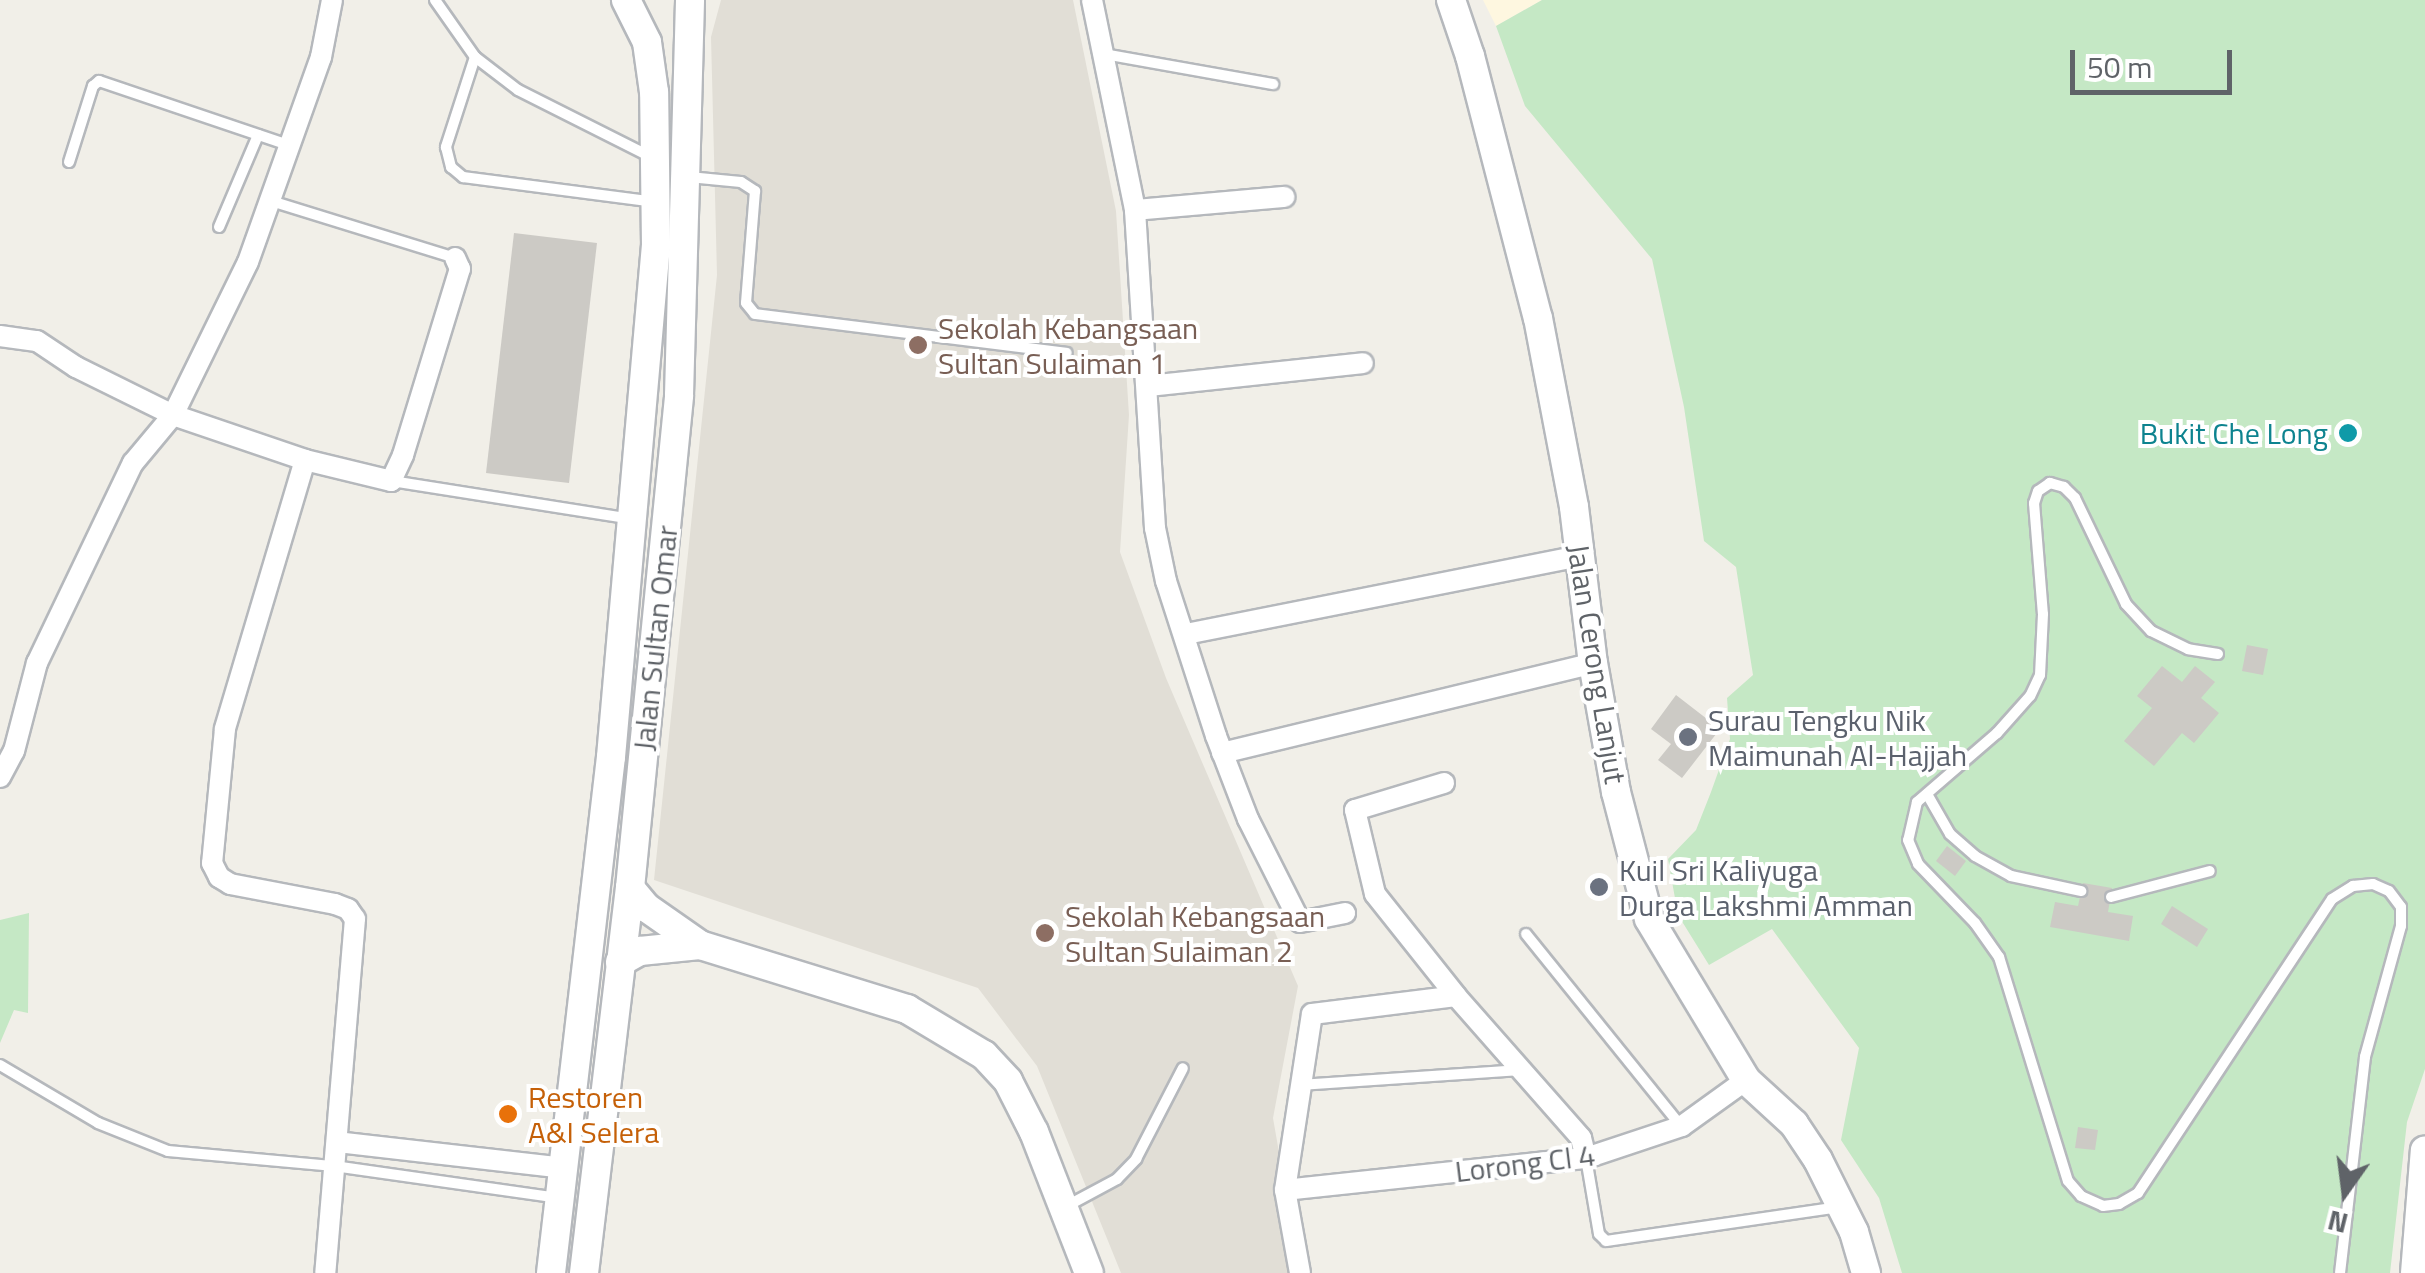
<!DOCTYPE html>
<html>
<head>
<meta charset="utf-8">
<style>
	body { margin:0 }
	#map { position:relative; width:2425px; height:1273px; overflow:hidden; background:#f1efe8; font-family:"Titillium Web",sans-serif }
	div>[style] { position:absolute }
	.commercial>* { inset:0; background:#fef7e0 }
	.education>* { inset:0; background:#e1ded6 }
	.green>* { inset:0; background:#c5e8c5 }
	.building>* { inset:0; background:#cccac5 }
	.roads { filter:drop-shadow(2px 0 #b5b8bc) drop-shadow(-2px 0 #b5b8bc) drop-shadow(0 2px #b5b8bc) drop-shadow(0 -2px #b5b8bc) }
	.lane>* { height:10px; margin:-5px; padding:0 5px; transform-origin:5px; border-radius:5px; background:#fff }
	.street>* { height:20px; margin:-10px; padding:0 10px; transform-origin:10px; border-radius:10px; background:#fff }
	.secondary>* { height:28px; margin:-14px; padding:0 14px; transform-origin:14px; border-radius:14px; background:#fff }
	.dots>* { width:28px; height:28px; translate:-50% -50%; box-sizing:border-box; border:5px solid #fff; border-radius:50% }
	span { translate:-50% -50%; white-space:nowrap; text-align:center; line-height:1.15; -webkit-text-stroke:8px #fff; paint-order:stroke }
	.education-label { font-size:30px; color:#785e54 }
	.left { translate:0 -50%; text-align:left }
	.culture-label { font-size:30px; color:#0d838f }
	.right { translate:-100% -50%; text-align:right }
	.street-label { font-size:30px; color:#5f6368 }
	.worship-label { font-size:30px; color:#5b616d }
	.food-label { font-size:30px; color:#c56008 }
	.north { position:absolute; left:2295px; top:1143px; width:100px; height:100px; -webkit-text-stroke:8px #fff; paint-order:stroke; rotate:194deg; font-size:28px; font-weight:700; line-height:40px; text-align:center; color:#5f6368 }
	.north::after { content:''; display:block; margin:auto; width:35px; height:45px; background:#5f6368; clip-path:polygon(50% 0,100% 100%,50% 72%,0 100%) }
	.scale { position:absolute; left:2070px; top:50px; width:162px; height:45px; box-sizing:border-box; border:5px solid #5f6368; border-top:0; padding-left:12px; font-size:30px; line-height:35px; white-space:nowrap; color:#5f6368; -webkit-text-stroke:8px #fff; paint-order:stroke }
</style>
</head>
<body>
<div id="map">
	<div class="commercial">
		<i style="clip-path:polygon(1483px 0,1542px 0,1496px 26px)"></i>
	</div>
	<div class="education">
		<i style="clip-path:polygon(721px 0,1073px 0,1116px 211px,1129px 415px,1120px 552px,1166px 678px,1298px 986px,1273px 1118px,1300px 1273px,1121px 1273px,1037px 1066px,978px 988px,654px 880px,717px 275px,711px 37px)"></i>
	</div>
	<div class="green">
		<i style="clip-path:polygon(1542px 0,2425px 0,2425px 1069px,2407px 1122px,2390px 1273px,1902px 1273px,1879px 1198px,1841px 1140px,1859px 1048px,1772px 929px,1709px 965px,1678px 915px,1668px 859px,1696px 830px,1711px 792px,1730px 739px,1727px 698px,1753px 675px,1736px 567px,1704px 541px,1684px 407px,1652px 259px,1525px 106px,1496px 26px)"></i>
		<i style="clip-path:polygon(29px 913px,28px 1013px,14px 1010px,0 1043px,0 920px)"></i>
	</div>
	<div class="building">
		<i style="clip-path:polygon(514px 233px,597px 243px,569px 483px,486px 473px)"></i>
		<i style="clip-path:polygon(2247px 645px,2268px 649px,2263px 675px,2242px 671px)"></i>
		<i style="clip-path:polygon(2162px 666px,2182px 682px,2195px 666px,2215px 682px,2201px 698px,2219px 713px,2194px 743px,2182px 733px,2154px 766px,2124px 741px,2152px 708px,2137px 696px)"></i>
		<i style="clip-path:polygon(1676px 695px,1720px 729px,1682px 778px,1658px 760px,1671px 744px,1651px 729px)"></i>
		<i style="clip-path:polygon(1947px 846px,1966px 861px,1955px 876px,1936px 861px)"></i>
		<i style="clip-path:polygon(2083px 883px,2112px 888px,2108px 912px,2133px 916px,2129px 941px,2050px 927px,2055px 902px,2078px 906px)"></i>
		<i style="clip-path:polygon(2172px 906px,2208px 929px,2197px 947px,2161px 924px)"></i>
		<i style="clip-path:polygon(2078px 1127px,2098px 1130px,2095px 1150px,2075px 1148px)"></i>
	</div>
	<div class="roads">
		<div class="lane">
			<i style="left:435px;top:0;width:70px;rotate:54.9deg"></i>
			<i style="left:475px;top:57px;width:54px;rotate:37.5deg"></i>
			<i style="left:518px;top:90px;width:149px;rotate:26.7deg"></i>
			<i style="left:1104px;top:54px;width:172px;rotate:10.1deg"></i>
			<i style="left:475px;top:57px;width:95px;rotate:107.9deg"></i>
			<i style="left:446px;top:147px;width:21px;rotate:76deg"></i>
			<i style="left:451px;top:167px;width:16px;rotate:40deg"></i>
			<i style="left:463px;top:177px;width:194px;rotate:7.4deg"></i>
			<i style="left:69px;top:162px;width:80px;rotate:-72.5deg"></i>
			<i style="left:93px;top:86px;width:8px;rotate:-40deg"></i>
			<i style="left:99px;top:81px;width:203px;rotate:18.7deg"></i>
			<i style="left:689px;top:177px;width:52px;rotate:5.5deg"></i>
			<i style="left:741px;top:182px;width:17px;rotate:33deg"></i>
			<i style="left:755px;top:191px;width:112px;rotate:94.6deg"></i>
			<i style="left:746px;top:303px;width:14px;rotate:51deg"></i>
			<i style="left:755px;top:314px;width:314px;rotate:7.1deg"></i>
			<i style="left:271px;top:201px;width:193px;rotate:17.2deg"></i>
			<i style="left:219px;top:227px;width:100px;rotate:-67deg"></i>
			<i style="left:392px;top:481px;width:242px;rotate:9deg"></i>
			<i style="left:2218px;top:654px;width:30px;rotate:-171deg"></i>
			<i style="left:2188px;top:649px;width:41px;rotate:-154.1deg"></i>
			<i style="left:2151px;top:631px;width:37px;rotate:-133deg"></i>
			<i style="left:2126px;top:604px;width:118px;rotate:-115.7deg"></i>
			<i style="left:2075px;top:498px;width:16px;rotate:-135deg"></i>
			<i style="left:2064px;top:487px;width:15px;rotate:-164deg"></i>
			<i style="left:2050px;top:483px;width:14px;rotate:146deg"></i>
			<i style="left:2038px;top:491px;width:13px;rotate:108deg"></i>
			<i style="left:2034px;top:503px;width:111px;rotate:85.4deg"></i>
			<i style="left:2043px;top:614px;width:61px;rotate:92.8deg"></i>
			<i style="left:2040px;top:675px;width:23px;rotate:115deg"></i>
			<i style="left:2030px;top:696px;width:50px;rotate:131.7deg"></i>
			<i style="left:1997px;top:733px;width:106px;rotate:139.2deg"></i>
			<i style="left:1917px;top:802px;width:39px;rotate:103deg"></i>
			<i style="left:1908px;top:840px;width:26px;rotate:67deg"></i>
			<i style="left:1918px;top:864px;width:82px;rotate:46deg"></i>
			<i style="left:1975px;top:923px;width:42px;rotate:54.8deg"></i>
			<i style="left:1999px;top:957px;width:234px;rotate:72.9deg"></i>
			<i style="left:2068px;top:1181px;width:20px;rotate:49deg"></i>
			<i style="left:2081px;top:1196px;width:24px;rotate:24deg"></i>
			<i style="left:2103px;top:1206px;width:16px;rotate:-7deg"></i>
			<i style="left:2119px;top:1204px;width:22px;rotate:-30deg"></i>
			<i style="left:2138px;top:1193px;width:352px;rotate:-56.6deg"></i>
			<i style="left:2332px;top:899px;width:25px;rotate:-32deg"></i>
			<i style="left:2353px;top:886px;width:20px;rotate:-6deg"></i>
			<i style="left:2373px;top:884px;width:17px;rotate:24deg"></i>
			<i style="left:2389px;top:891px;width:20px;rotate:53deg"></i>
			<i style="left:2401px;top:907px;width:19px;rotate:90deg"></i>
			<i style="left:2401px;top:926px;width:136px;rotate:105.4deg"></i>
			<i style="left:2365px;top:1057px;width:217px;rotate:96.6deg"></i>
			<i style="left:1927px;top:794px;width:46px;rotate:60.1deg"></i>
			<i style="left:1950px;top:834px;width:33px;rotate:41deg"></i>
			<i style="left:1975px;top:856px;width:41px;rotate:29.1deg"></i>
			<i style="left:2011px;top:876px;width:72px;rotate:12.1deg"></i>
			<i style="left:2111px;top:897px;width:102px;rotate:-14.7deg"></i>
			<i style="left:1526px;top:934px;width:247px;rotate:51.1deg"></i>
			<i style="left:0;top:1065px;width:114px;rotate:30.6deg"></i>
			<i style="left:98px;top:1123px;width:75px;rotate:21.8deg"></i>
			<i style="left:168px;top:1151px;width:167px;rotate:5.2deg"></i>
			<i style="left:334px;top:1166px;width:228px;rotate:8.1deg"></i>
			<i style="left:1301px;top:1085px;width:219px;rotate:-3.9deg"></i>
			<i style="left:1586px;top:1158px;width:77px;rotate:80.3deg"></i>
			<i style="left:1599px;top:1234px;width:10px;rotate:45deg"></i>
			<i style="left:1606px;top:1241px;width:236px;rotate:-8.3deg"></i>
			<i style="left:1065px;top:1207px;width:59px;rotate:-28.3deg"></i>
			<i style="left:1117px;top:1179px;width:28px;rotate:-46deg"></i>
			<i style="left:1136px;top:1159px;width:102px;rotate:-62.7deg"></i>
		</div>
		<div class="street">
			<i style="left:1092px;top:0;width:214px;rotate:78.4deg"></i>
			<i style="left:1135px;top:210px;width:319px;rotate:86.4deg"></i>
			<i style="left:1155px;top:528px;width:54px;rotate:78.3deg"></i>
			<i style="left:1166px;top:581px;width:163px;rotate:72.1deg"></i>
			<i style="left:1216px;top:736px;width:89px;rotate:68.9deg"></i>
			<i style="left:1248px;top:819px;width:115px;rotate:63.2deg"></i>
			<i style="left:1300px;top:922px;width:46px;rotate:-11.3deg"></i>
			<i style="left:1135px;top:210px;width:150px;rotate:-5deg"></i>
			<i style="left:0;top:336px;width:37px;rotate:8deg"></i>
			<i style="left:37px;top:341px;width:47px;rotate:33.7deg"></i>
			<i style="left:76px;top:367px;width:108px;rotate:26.3deg"></i>
			<i style="left:173px;top:415px;width:139px;rotate:18.8deg"></i>
			<i style="left:305px;top:460px;width:89px;rotate:13.7deg"></i>
			<i style="left:391px;top:481px;width:29px;rotate:-65deg"></i>
			<i style="left:403px;top:455px;width:195px;rotate:-73deg"></i>
			<i style="left:460px;top:269px;width:12px;rotate:-114deg"></i>
			<i style="left:1149px;top:386px;width:215px;rotate:-6.1deg"></i>
			<i style="left:305px;top:460px;width:281px;rotate:106.6deg"></i>
			<i style="left:225px;top:729px;width:135px;rotate:95.5deg"></i>
			<i style="left:212px;top:863px;width:16px;rotate:63deg"></i>
			<i style="left:219px;top:877px;width:13px;rotate:32deg"></i>
			<i style="left:230px;top:884px;width:107px;rotate:10.8deg"></i>
			<i style="left:335px;top:904px;width:14px;rotate:21deg"></i>
			<i style="left:348px;top:909px;width:12px;rotate:55deg"></i>
			<i style="left:355px;top:919px;width:355px;rotate:94.8deg"></i>
			<i style="left:1186px;top:634px;width:402px;rotate:-11.2deg"></i>
			<i style="left:1222px;top:753px;width:382px;rotate:-13.6deg"></i>
			<i style="left:0;top:777px;width:30px;rotate:-62deg"></i>
			<i style="left:14px;top:751px;width:91px;rotate:-75.4deg"></i>
			<i style="left:37px;top:663px;width:222px;rotate:-64.4deg"></i>
			<i style="left:133px;top:463px;width:62px;rotate:-50.2deg"></i>
			<i style="left:173px;top:415px;width:170px;rotate:-63.9deg"></i>
			<i style="left:248px;top:262px;width:218px;rotate:-70.4deg"></i>
			<i style="left:321px;top:57px;width:58px;rotate:-79.1deg"></i>
			<i style="left:1444px;top:783px;width:93px;rotate:163.1deg"></i>
			<i style="left:1355px;top:810px;width:86px;rotate:76.6deg"></i>
			<i style="left:1375px;top:894px;width:130px;rotate:51.5deg"></i>
			<i style="left:1456px;top:996px;width:189px;rotate:48.6deg"></i>
			<i style="left:1581px;top:1138px;width:21px;rotate:76deg"></i>
			<i style="left:337px;top:1142px;width:228px;rotate:6.5deg"></i>
			<i style="left:1285px;top:1190px;width:303px;rotate:-6.1deg"></i>
			<i style="left:1586px;top:1158px;width:101px;rotate:-18.4deg"></i>
			<i style="left:1682px;top:1126px;width:79px;rotate:-35.7deg"></i>
			<i style="left:1300px;top:1273px;width:84px;rotate:-100.2deg"></i>
			<i style="left:1285px;top:1190px;width:178px;rotate:-81.3deg"></i>
			<i style="left:1312px;top:1014px;width:145px;rotate:-7.1deg"></i>
		</div>
		<div class="secondary">
			<i style="left:1451px;top:0;width:59px;rotate:71.3deg"></i>
			<i style="left:1470px;top:56px;width:271px;rotate:75.5deg"></i>
			<i style="left:1538px;top:318px;width:192px;rotate:79.2deg"></i>
			<i style="left:1574px;top:507px;width:157px;rotate:83.1deg"></i>
			<i style="left:1593px;top:663px;width:131px;rotate:79.9deg"></i>
			<i style="left:1616px;top:792px;width:131px;rotate:75.4deg"></i>
			<i style="left:1649px;top:919px;width:188px;rotate:58.9deg"></i>
			<i style="left:1746px;top:1080px;width:65px;rotate:42.5deg"></i>
			<i style="left:1794px;top:1124px;width:43px;rotate:56.3deg"></i>
			<i style="left:1818px;top:1160px;width:80px;rotate:63.4deg"></i>
			<i style="left:1854px;top:1232px;width:43px;rotate:73.7deg"></i>
			<i style="left:630px;top:888px;width:26px;rotate:50deg"></i>
			<i style="left:647px;top:908px;width:65px;rotate:34.9deg"></i>
			<i style="left:700px;top:945px;width:217px;rotate:17.2deg"></i>
			<i style="left:907px;top:1009px;width:90px;rotate:30.9deg"></i>
			<i style="left:984px;top:1055px;width:35px;rotate:47deg"></i>
			<i style="left:1008px;top:1081px;width:57px;rotate:63deg"></i>
			<i style="left:1034px;top:1132px;width:151px;rotate:68.7deg"></i>
			<i style="left:620px;top:962px;width:23px;rotate:-29deg"></i>
			<i style="left:640px;top:951px;width:60px;rotate:-5.7deg"></i>
			<i style="left:551px;top:1273px;width:519px;rotate:-83.37deg"></i>
			<i style="left:611px;top:757px;width:514px;rotate:-84.98deg"></i>
			<i style="left:656px;top:245px;width:153px;rotate:-90.7deg"></i>
			<i style="left:654px;top:92px;width:50px;rotate:-98deg"></i>
			<i style="left:647px;top:42px;width:47px;rotate:-116.6deg"></i>
			<i style="left:584px;top:1273px;width:388px;rotate:-83.2deg"></i>
			<i style="left:630px;top:888px;width:495px;rotate:-84.3deg"></i>
			<i style="left:679px;top:395px;width:395px;rotate:-88.4deg"></i>
			<i style="left:2415px;top:1273px;width:123px;rotate:-85.4deg"></i>
		</div>
	</div>
	<div class="dots">
		<i style="left:918px;top:345px;background:#8d6e63"></i>
		<i style="left:2348px;top:433px;background:#0f9aa8"></i>
		<i style="left:1688px;top:737px;background:#6b7280"></i>
		<i style="left:1599px;top:887px;background:#6b7280"></i>
		<i style="left:1045px;top:933px;background:#8d6e63"></i>
		<i style="left:508px;top:1114px;background:#e8710a"></i>
	</div>
	<div class="education-label">
		<span class="left" style="left:938px;top:345px">Sekolah Kebangsaan<br>Sultan Sulaiman 1</span>
		<span class="left" style="left:1065px;top:933px">Sekolah Kebangsaan<br>Sultan Sulaiman 2</span>
	</div>
	<div class="culture-label">
		<span class="right" style="left:2328px;top:433px">Bukit Che Long</span>
	</div>
	<div class="street-label">
		<span style="left:655px;top:638px;rotate:-84deg">Jalan Sultan Omar</span>
		<span style="left:1597px;top:664px;rotate:81deg">Jalan Cerong Lanjut</span>
		<span style="left:1525px;top:1163px;rotate:-7deg">Lorong Cl 4</span>
	</div>
	<div class="worship-label">
		<span class="left" style="left:1708px;top:737px">Surau Tengku Nik<br>Maimunah Al-Hajjah</span>
		<span class="left" style="left:1619px;top:887px">Kuil Sri Kaliyuga<br>Durga Lakshmi Amman</span>
	</div>
	<div class="food-label">
		<span class="left" style="left:528px;top:1114px">Restoren<br>A&amp;I Selera</span>
	</div>
	<div class="north">N</div>
	<div class="scale">50 m</div>
</div>
</body>
</html>
